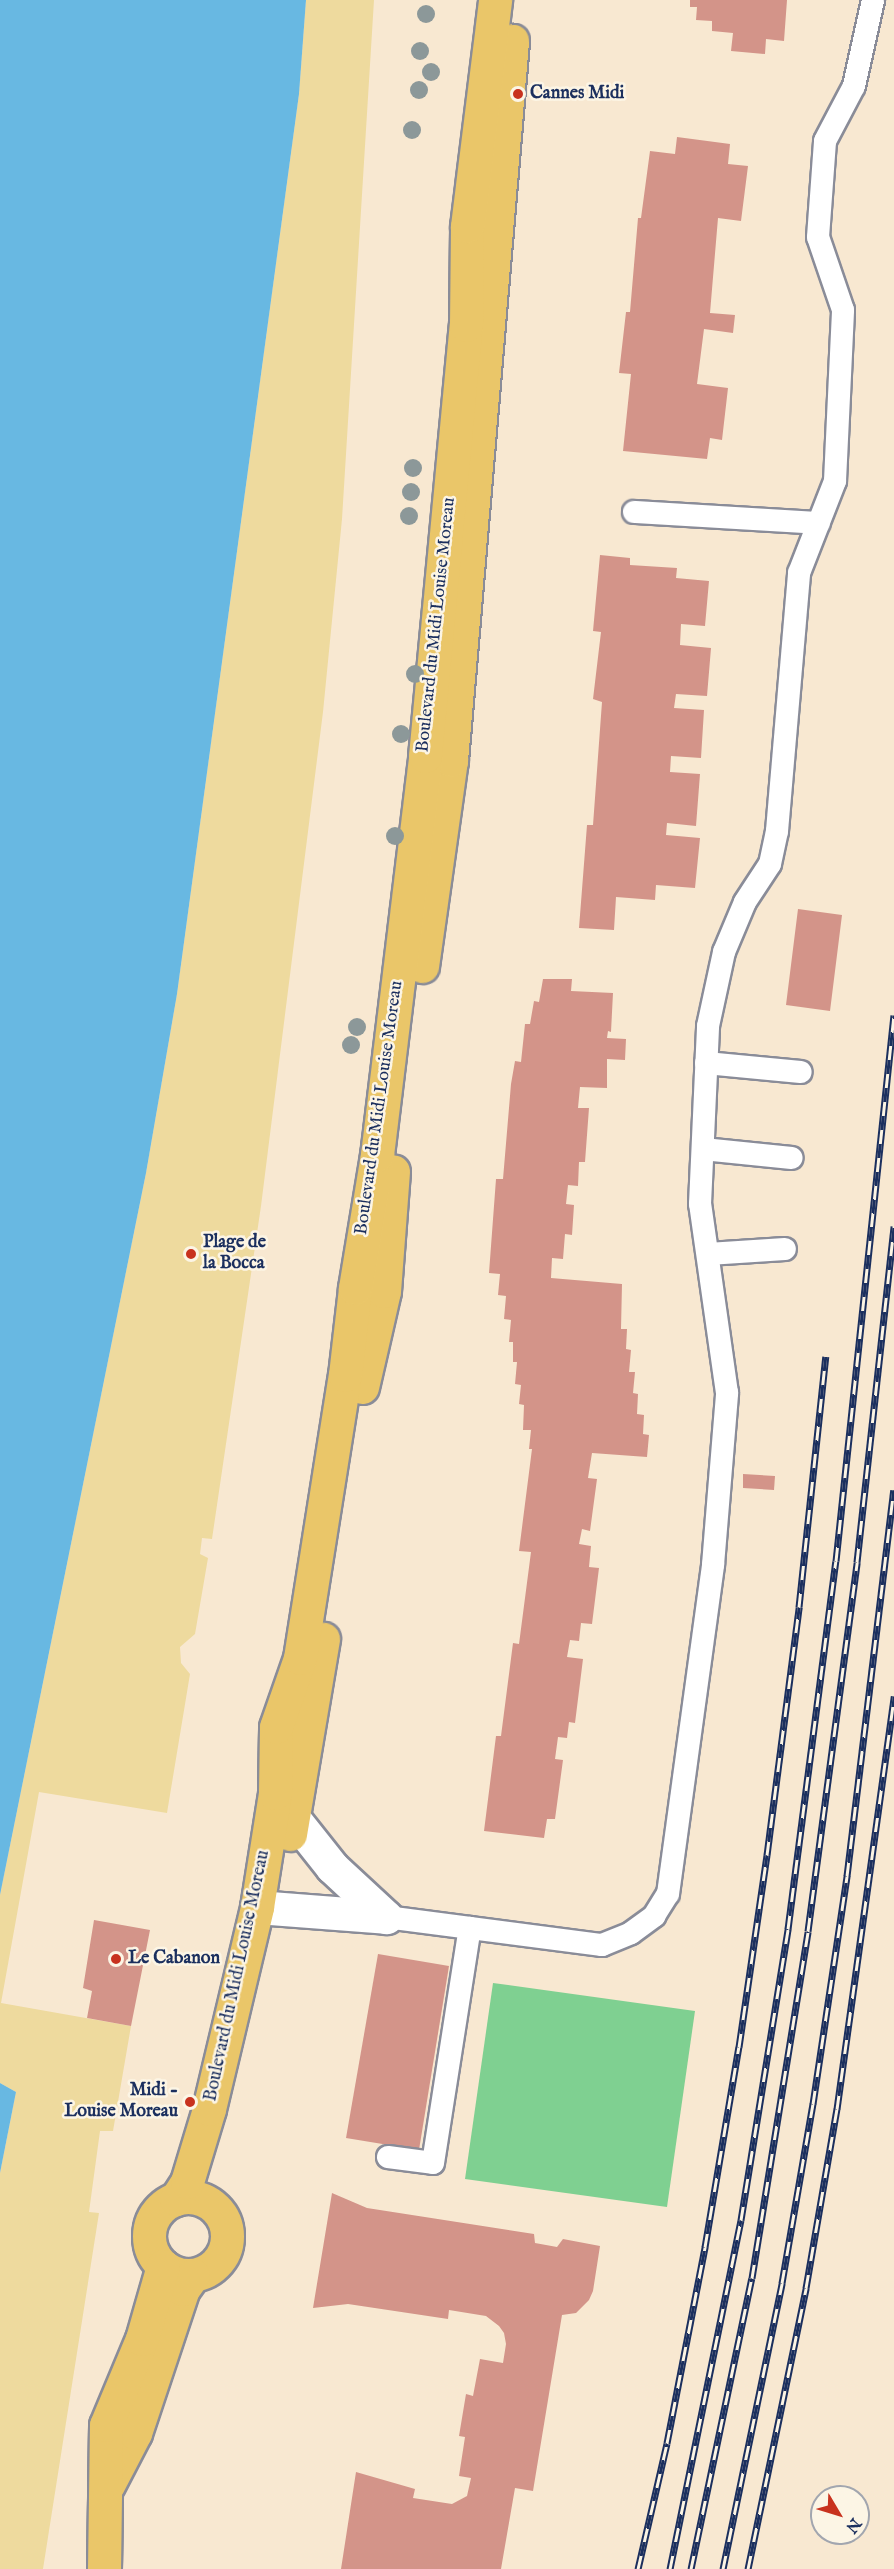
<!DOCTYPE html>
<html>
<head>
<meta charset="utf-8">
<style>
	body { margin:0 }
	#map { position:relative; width:894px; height:2569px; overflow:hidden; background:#f8e8d1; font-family:"IM FELL English",serif }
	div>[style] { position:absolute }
	.green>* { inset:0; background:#7fd091 }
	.sand>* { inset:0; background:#eeda9e }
	.water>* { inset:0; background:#68b8e2 }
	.building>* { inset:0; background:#d39489 }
	.roads { filter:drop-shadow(2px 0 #8a8c98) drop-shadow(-2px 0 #8a8c98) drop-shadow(0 2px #8a8c98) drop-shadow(0 -2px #8a8c98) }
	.lane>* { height:22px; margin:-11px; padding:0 11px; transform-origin:11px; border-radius:11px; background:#fff }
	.street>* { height:33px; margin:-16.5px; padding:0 16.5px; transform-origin:16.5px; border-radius:16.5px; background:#fff }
	.primary>* { height:33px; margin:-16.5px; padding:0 16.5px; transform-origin:16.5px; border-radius:16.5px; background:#eac669 }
	.primary>.ring { margin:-16.5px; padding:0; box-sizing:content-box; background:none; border:33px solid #eac669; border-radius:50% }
	.rail>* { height:7px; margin-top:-3.5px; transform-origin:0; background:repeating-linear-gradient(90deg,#fcf5e5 0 14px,#1b2f5e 0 28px); box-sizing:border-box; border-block:2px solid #1b2f5e }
	.trees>* { width:18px; height:18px; margin:-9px; border-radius:50%; background:#8c9899 }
	.dots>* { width:16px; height:16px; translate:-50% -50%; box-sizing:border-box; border:3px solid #fcf5e5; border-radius:50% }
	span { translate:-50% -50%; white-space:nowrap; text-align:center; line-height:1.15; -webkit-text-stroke:5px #fcf5e5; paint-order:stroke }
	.poi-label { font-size:18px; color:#1b2f5e; font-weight:700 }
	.left { translate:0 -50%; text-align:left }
	.right { translate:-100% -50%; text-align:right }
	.street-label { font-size:18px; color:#1b2f5e }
	.north { position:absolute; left:810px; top:2485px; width:60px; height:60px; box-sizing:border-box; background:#fcf5e5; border:2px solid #a2a6af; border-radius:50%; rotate:128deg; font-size:16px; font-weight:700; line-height:24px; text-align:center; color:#1b2f5e }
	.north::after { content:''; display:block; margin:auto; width:21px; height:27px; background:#c8321e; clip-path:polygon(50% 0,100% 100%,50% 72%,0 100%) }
</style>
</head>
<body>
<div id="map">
	<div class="green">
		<i style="clip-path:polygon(493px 1983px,695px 2011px,667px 2207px,465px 2179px)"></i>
	</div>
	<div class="sand">
		<i style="clip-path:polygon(306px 0,374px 0,342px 519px,323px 712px,261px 1206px,212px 1539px,202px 1538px,200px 1554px,208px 1558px,195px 1634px,180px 1647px,181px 1663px,190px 1674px,167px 1813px,39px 1792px,1px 2003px,131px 2026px,113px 2131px,100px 2131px,89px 2212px,99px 2213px,43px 2569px,0 2569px,0 2173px,16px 2092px,0 2083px,0 1895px,146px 1173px,177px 994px,299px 94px)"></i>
	</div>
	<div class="water">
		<i style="clip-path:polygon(0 0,306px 0,299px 94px,177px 994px,146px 1173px,0 1895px)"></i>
		<i style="clip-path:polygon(0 2083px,16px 2092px,0 2173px)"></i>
	</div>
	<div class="building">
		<i style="clip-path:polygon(690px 0,787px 0,784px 41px,766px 39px,765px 54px,731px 51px,733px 33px,712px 31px,712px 21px,696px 20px,697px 7px,690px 7px)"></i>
		<i style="clip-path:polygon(677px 137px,730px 144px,728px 164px,748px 166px,741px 221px,718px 218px,710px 313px,735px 315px,733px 333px,704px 329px,697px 384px,728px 388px,722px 440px,710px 438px,707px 459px,623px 451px,631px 374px,619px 373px,626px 312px,630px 312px,638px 218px,641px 218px,650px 151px,675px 154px)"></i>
		<i style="clip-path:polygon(600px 555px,630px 558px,630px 565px,677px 568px,676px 578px,709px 581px,705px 626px,681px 624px,680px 645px,711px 648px,707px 696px,676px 694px,674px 708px,704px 710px,701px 758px,671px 756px,670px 772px,700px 774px,696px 826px,667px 823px,666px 835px,700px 838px,695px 888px,656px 885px,655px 900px,616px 897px,614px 930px,579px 928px,587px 825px,593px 825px,602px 702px,593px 699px,601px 632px,593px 631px)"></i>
		<i style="clip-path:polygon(798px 909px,842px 915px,830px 1011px,786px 1005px)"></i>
		<i style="clip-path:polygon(543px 979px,572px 979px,571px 991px,613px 993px,611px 1032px,608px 1031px,607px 1038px,626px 1039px,625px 1060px,607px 1059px,607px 1088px,580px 1087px,578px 1108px,589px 1108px,585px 1162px,579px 1162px,578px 1186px,568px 1185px,566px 1204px,574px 1205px,572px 1235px,565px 1234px,563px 1259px,552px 1258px,551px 1278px,622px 1284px,621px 1329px,627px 1329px,626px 1349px,631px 1350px,629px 1372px,635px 1372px,633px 1393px,638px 1394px,637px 1414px,644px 1415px,643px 1434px,649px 1435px,647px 1457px,592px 1453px,588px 1478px,597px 1479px,590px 1531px,582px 1529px,579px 1544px,591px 1546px,589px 1567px,599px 1568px,592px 1624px,581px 1623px,579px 1641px,570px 1640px,567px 1657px,583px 1659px,575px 1723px,569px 1722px,567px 1738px,558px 1737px,555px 1759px,563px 1760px,555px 1819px,547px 1819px,544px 1838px,484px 1831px,496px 1736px,501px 1736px,513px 1643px,519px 1644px,531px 1552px,519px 1551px,532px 1449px,529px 1449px,531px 1430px,523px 1430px,524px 1405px,519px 1404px,521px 1385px,515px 1384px,517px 1362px,513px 1362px,513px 1342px,509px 1342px,511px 1320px,504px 1319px,506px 1296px,498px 1295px,500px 1274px,489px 1273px,496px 1179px,503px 1179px,511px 1084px,515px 1061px,521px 1062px,525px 1024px,530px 1024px,534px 1001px,539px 1002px)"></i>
		<i style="clip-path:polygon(743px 1474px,775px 1476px,774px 1490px,743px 1488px)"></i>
		<i style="clip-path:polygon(94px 1920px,150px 1930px,131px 2026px,87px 2018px,92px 1991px,83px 1988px)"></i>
		<i style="clip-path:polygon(378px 1954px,449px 1966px,419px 2150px,346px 2138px)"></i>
		<i style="clip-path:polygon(332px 2193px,367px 2208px,534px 2234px,535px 2243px,557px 2247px,563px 2239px,600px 2246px,593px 2291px,589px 2300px,576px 2313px,562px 2315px,533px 2491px,515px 2488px,501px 2569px,341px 2569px,356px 2472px,415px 2489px,413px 2498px,452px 2504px,467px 2496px,471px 2478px,459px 2476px,465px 2437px,459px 2436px,466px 2394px,473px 2396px,480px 2359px,503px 2363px,506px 2344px,504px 2333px,499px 2326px,486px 2316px,449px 2310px,448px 2319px,348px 2304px,313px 2308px)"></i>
	</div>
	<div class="roads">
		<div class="lane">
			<i style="left:634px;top:512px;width:185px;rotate:3.4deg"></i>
			<i style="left:706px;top:1063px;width:95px;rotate:5.4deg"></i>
			<i style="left:703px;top:1149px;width:89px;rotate:5.8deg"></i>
			<i style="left:708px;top:1254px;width:77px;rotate:-3.7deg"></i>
			<i style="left:386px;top:1917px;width:218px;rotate:7.4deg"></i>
			<i style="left:602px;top:1945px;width:31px;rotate:-22deg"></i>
			<i style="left:631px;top:1933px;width:29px;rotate:-36deg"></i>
			<i style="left:654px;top:1916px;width:26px;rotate:-58deg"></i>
			<i style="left:668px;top:1894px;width:332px;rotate:-82.2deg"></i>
			<i style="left:713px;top:1565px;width:173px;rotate:-85.3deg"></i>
			<i style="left:727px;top:1393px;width:191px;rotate:-98.1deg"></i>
			<i style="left:700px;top:1204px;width:178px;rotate:-87.4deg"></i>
			<i style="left:708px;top:1026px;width:76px;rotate:-77.8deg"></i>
			<i style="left:724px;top:952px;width:54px;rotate:-67.2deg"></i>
			<i style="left:745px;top:902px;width:45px;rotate:-56.7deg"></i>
			<i style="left:770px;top:864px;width:34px;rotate:-78deg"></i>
			<i style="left:777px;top:831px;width:259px;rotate:-85.1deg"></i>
			<i style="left:799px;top:573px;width:99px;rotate:-68.6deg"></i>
			<i style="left:835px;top:481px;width:171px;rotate:-87.3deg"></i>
			<i style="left:843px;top:310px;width:77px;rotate:-108.9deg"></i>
			<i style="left:818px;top:237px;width:96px;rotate:-85.8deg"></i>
			<i style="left:825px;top:141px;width:62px;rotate:-62.2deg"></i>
			<i style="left:854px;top:86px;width:88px;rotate:-77.5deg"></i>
			<i style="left:388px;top:2157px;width:45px;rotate:7.6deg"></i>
			<i style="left:433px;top:2163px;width:238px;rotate:-81.1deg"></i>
		</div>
		<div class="street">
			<i style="left:294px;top:1819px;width:61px;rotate:51.6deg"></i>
			<i style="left:332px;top:1867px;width:74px;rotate:42.8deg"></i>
			<i style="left:257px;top:1907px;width:129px;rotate:4.4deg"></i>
		</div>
		<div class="primary">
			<i style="left:422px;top:966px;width:208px;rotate:-82deg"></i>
			<i style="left:451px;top:760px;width:722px;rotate:-85.15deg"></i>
			<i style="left:362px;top:1387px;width:98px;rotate:-77.1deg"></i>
			<i style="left:384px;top:1291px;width:120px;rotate:-85.7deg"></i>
			<i style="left:290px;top:1834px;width:198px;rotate:-80.4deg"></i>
			<i class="ring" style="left:149px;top:2197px;width:45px;height:45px"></i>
			<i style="left:176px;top:2199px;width:20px;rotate:-57deg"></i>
			<i style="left:187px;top:2182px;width:76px;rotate:-73.2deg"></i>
			<i style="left:209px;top:2109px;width:208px;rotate:-76.6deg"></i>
			<i style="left:257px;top:1907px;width:115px;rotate:-81deg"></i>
			<i style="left:275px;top:1793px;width:66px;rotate:-89.1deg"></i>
			<i style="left:276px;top:1727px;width:73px;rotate:-70.8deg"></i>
			<i style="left:300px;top:1658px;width:287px;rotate:-81deg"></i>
			<i style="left:345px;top:1375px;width:88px;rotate:-83.4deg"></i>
			<i style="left:355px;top:1288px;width:135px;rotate:-80.6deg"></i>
			<i style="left:377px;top:1155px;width:402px;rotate:-83.1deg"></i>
			<i style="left:425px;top:756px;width:433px;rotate:-84.6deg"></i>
			<i style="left:466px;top:325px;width:99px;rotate:-89.4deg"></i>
			<i style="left:467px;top:226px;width:228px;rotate:-82.9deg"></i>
			<i style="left:108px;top:2485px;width:59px;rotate:-62.6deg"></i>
			<i style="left:135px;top:2433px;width:152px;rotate:-71.6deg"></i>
			<i style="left:183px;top:2289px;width:17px;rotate:-54deg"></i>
			<i style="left:104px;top:2569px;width:144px;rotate:-89.2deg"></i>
			<i style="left:106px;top:2425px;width:93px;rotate:-67.3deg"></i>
			<i style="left:142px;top:2339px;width:76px;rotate:-74deg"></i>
		</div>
	</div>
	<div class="rail">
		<i style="left:638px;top:2569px;width:129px;rotate:-77deg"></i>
		<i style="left:667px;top:2443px;width:200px;rotate:-79deg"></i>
		<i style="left:705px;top:2247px;width:203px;rotate:-80.4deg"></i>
		<i style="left:739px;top:2047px;width:194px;rotate:-81.7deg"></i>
		<i style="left:767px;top:1855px;width:250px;rotate:-82.6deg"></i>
		<i style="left:799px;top:1607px;width:252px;rotate:-83.9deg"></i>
		<i style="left:670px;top:2569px;width:356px;rotate:-78.5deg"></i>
		<i style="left:741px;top:2220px;width:295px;rotate:-80.8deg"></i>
		<i style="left:788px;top:1929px;width:371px;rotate:-82.6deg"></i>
		<i style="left:836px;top:1561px;width:549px;rotate:-83.94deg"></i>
		<i style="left:691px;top:2569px;width:297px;rotate:-78.2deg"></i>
		<i style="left:752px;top:2278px;width:351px;rotate:-80.8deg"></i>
		<i style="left:808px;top:1931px;width:372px;rotate:-82.4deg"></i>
		<i style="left:857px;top:1562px;width:338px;rotate:-83.7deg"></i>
		<i style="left:723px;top:2569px;width:292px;rotate:-78.3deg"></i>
		<i style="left:782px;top:2283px;width:182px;rotate:-80.2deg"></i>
		<i style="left:813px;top:2104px;width:231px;rotate:-81.5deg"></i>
		<i style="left:847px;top:1876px;width:389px;rotate:-83.1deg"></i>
		<i style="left:748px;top:2569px;width:287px;rotate:-78.3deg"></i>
		<i style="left:806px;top:2288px;width:182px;rotate:-80.2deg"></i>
		<i style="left:837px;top:2109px;width:417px;rotate:-82.1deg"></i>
	</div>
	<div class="trees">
		<i style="left:426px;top:14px"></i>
		<i style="left:420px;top:51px"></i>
		<i style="left:431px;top:72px"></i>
		<i style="left:419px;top:90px"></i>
		<i style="left:412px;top:130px"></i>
		<i style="left:413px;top:468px"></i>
		<i style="left:411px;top:492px"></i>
		<i style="left:409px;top:516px"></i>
		<i style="left:415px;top:674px"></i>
		<i style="left:401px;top:734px"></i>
		<i style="left:395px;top:836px"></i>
		<i style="left:357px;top:1027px"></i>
		<i style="left:351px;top:1045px"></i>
	</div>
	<div class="dots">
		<i style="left:518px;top:94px;background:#c8321e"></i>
		<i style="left:191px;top:1254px;background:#c8321e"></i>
		<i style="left:116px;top:1959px;background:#c8321e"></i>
		<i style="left:190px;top:2102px;background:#c8321e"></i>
	</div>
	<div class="poi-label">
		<span class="left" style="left:530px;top:94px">Cannes Midi</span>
		<span class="left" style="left:203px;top:1254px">Plage de<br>la Bocca</span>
		<span class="left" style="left:128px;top:1959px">Le Cabanon</span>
		<span class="right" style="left:178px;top:2102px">Midi -<br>Louise Moreau</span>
	</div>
	<div class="street-label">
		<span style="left:437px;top:625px;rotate:-84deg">Boulevard du Midi Louise Moreau</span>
		<span style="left:380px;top:1108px;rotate:-82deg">Boulevard du Midi Louise Moreau</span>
		<span style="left:238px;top:1976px;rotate:-78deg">Boulevard du Midi Louise Moreau</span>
	</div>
	<div class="north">N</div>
</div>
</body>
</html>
